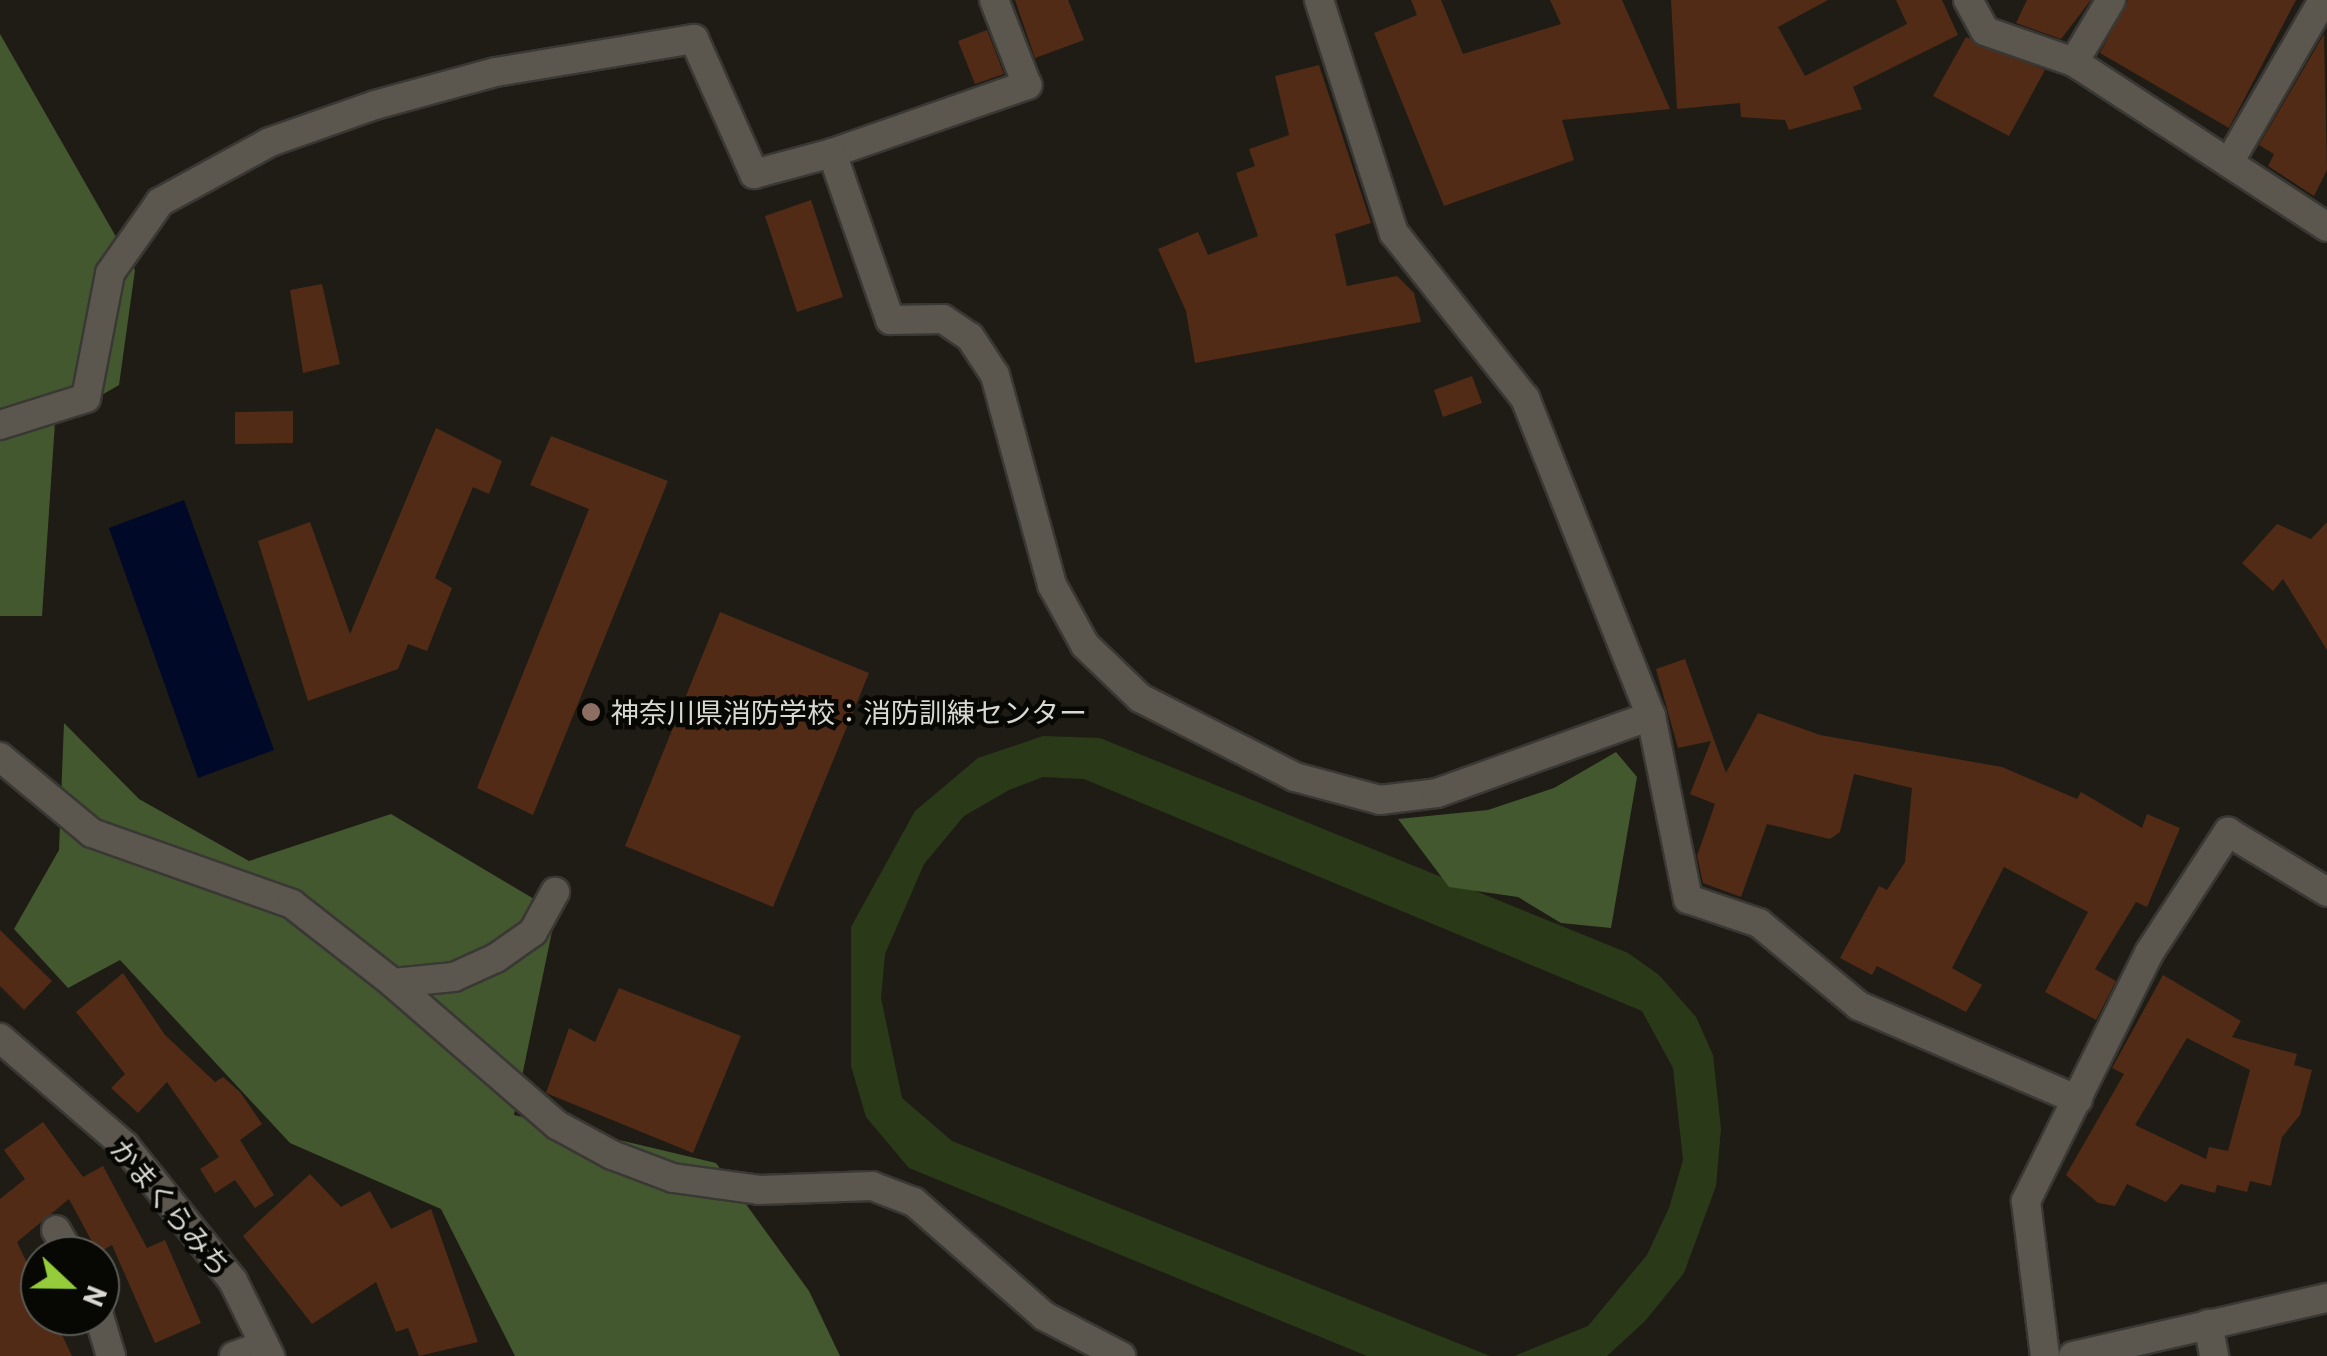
<!DOCTYPE html>
<html>
<head>
<meta charset="utf-8">
<style>
	body { margin:0 }
	#map { position:relative; width:2327px; height:1356px; overflow:hidden; background:#1e1c14; font-family:Barlow,"Noto Sans JP",sans-serif }
	div>[style] { position:absolute }
	.green>* { inset:0; background:#2a3a19 }
	.forest>* { inset:0; background:#445830 }
	.water>* { inset:0; background:#000928 }
	.building>* { inset:0; background:#522b17 }
	.roads { filter:drop-shadow(2px 0 #3a3834) drop-shadow(-2px 0 #3a3834) drop-shadow(0 2px #3a3834) drop-shadow(0 -2px #3a3834) }
	.minor>* { height:28px; margin:-14px; padding:0 14px; transform-origin:14px; border-radius:14px; background:#5b574e }
	.tertiary>* { height:28px; margin:-14px; padding:0 14px; transform-origin:14px; border-radius:14px; background:#5b574e }
	.secondary>* { height:28px; margin:-14px; padding:0 14px; transform-origin:14px; border-radius:14px; background:#5b574e }
	.dots>* { width:28px; height:28px; translate:-50% -50%; box-sizing:border-box; border:5px solid #070704; border-radius:50% }
	span { translate:-50% -50%; white-space:nowrap; text-align:center; line-height:1.15; -webkit-text-stroke:9px #070704; paint-order:stroke }
	.poi-label { font-size:28px; color:#d9d8d2 }
	.left { translate:0 -50%; text-align:left }
	.street-label { font-size:28px; color:#d9d8d2 }
	.north { position:absolute; left:20px; top:1236px; width:100px; height:100px; box-sizing:border-box; background:#070704; border:2px solid #5b5b56; border-radius:50%; rotate:112deg; font-size:28px; font-weight:700; line-height:40px; text-align:center; color:#d9d8d2 }
	.north::after { content:''; display:block; margin:auto; width:35px; height:45px; background:#94cc3b; clip-path:polygon(50% 0,100% 100%,50% 72%,0 100%) }
</style>
</head>
<body>
<div id="map">
	<div class="green">
		<i style="clip-path:polygon(1043px 736px,1100px 738px,1628px 953px,1659px 975px,1696px 1017px,1713px 1055px,1721px 1129px,1716px 1186px,1684px 1273px,1645px 1321px,1607px 1356px,1514px 1356px,1588px 1326px,1647px 1255px,1669px 1208px,1683px 1160px,1673px 1068px,1642px 1011px,1084px 779px,1043px 777px,1009px 790px,964px 816px,924px 864px,885px 954px,881px 998px,902px 1098px,952px 1141px,1490px 1356px,1367px 1356px,909px 1168px,866px 1117px,851px 1066px,851px 927px,915px 811px,978px 758px)"></i>
	</div>
	<div class="forest">
		<i style="clip-path:polygon(0 34px,135px 270px,119px 385px,55px 422px,42px 616px,0 616px)"></i>
		<i style="clip-path:polygon(64px 723px,139px 799px,249px 861px,391px 814px,556px 912px,514px 1115px,716px 1163px,809px 1291px,840px 1356px,515px 1356px,441px 1209px,290px 1143px,120px 960px,68px 988px,14px 929px,59px 850px)"></i>
		<i style="clip-path:polygon(1616px 752px,1637px 777px,1611px 928px,1561px 923px,1518px 897px,1449px 887px,1398px 819px,1488px 810px,1554px 788px)"></i>
	</div>
	<div class="water">
		<i style="clip-path:polygon(184px 500px,274px 750px,198px 778px,109px 528px)"></i>
	</div>
	<div class="building">
		<i style="clip-path:polygon(1015px 0,1068px 0,1084px 40px,1035px 58px)"></i>
		<i style="clip-path:polygon(1411px 0,1441px 0,1463px 54px,1561px 24px,1550px 0,1622px 0,1670px 109px,1562px 120px,1574px 160px,1444px 206px,1374px 33px,1417px 15px)"></i>
		<i style="clip-path:polygon(1671px 0,1828px 0,1778px 27px,1805px 76px,1907px 24px,1896px 0,1942px 0,1958px 35px,1853px 87px,1862px 109px,1789px 130px,1785px 120px,1741px 117px,1740px 103px,1677px 109px)"></i>
		<i style="clip-path:polygon(2027px 0,2091px 0,2061px 39px,2016px 23px)"></i>
		<i style="clip-path:polygon(2128px 0,2296px 0,2229px 128px,2100px 53px)"></i>
		<i style="clip-path:polygon(987px 30px,1004px 74px,975px 84px,958px 41px)"></i>
		<i style="clip-path:polygon(2324px 34px,2327px 170px,2314px 196px,2268px 166px,2274px 154px,2259px 145px)"></i>
		<i style="clip-path:polygon(1966px 37px,2045px 70px,2009px 136px,1933px 96px)"></i>
		<i style="clip-path:polygon(1319px 65px,1371px 223px,1335px 234px,1347px 286px,1397px 276px,1414px 293px,1421px 322px,1195px 363px,1186px 311px,1158px 249px,1198px 232px,1208px 255px,1258px 236px,1236px 173px,1255px 166px,1249px 149px,1289px 135px,1275px 76px)"></i>
		<i style="clip-path:polygon(811px 200px,843px 297px,797px 312px,765px 216px)"></i>
		<i style="clip-path:polygon(322px 284px,340px 364px,303px 373px,290px 290px)"></i>
		<i style="clip-path:polygon(1472px 376px,1482px 403px,1443px 417px,1434px 390px)"></i>
		<i style="clip-path:polygon(293px 411px,293px 443px,235px 444px,235px 412px)"></i>
		<i style="clip-path:polygon(436px 428px,502px 461px,489px 494px,473px 487px,435px 578px,452px 588px,427px 651px,408px 644px,398px 669px,308px 701px,258px 541px,310px 522px,350px 634px)"></i>
		<i style="clip-path:polygon(551px 436px,668px 481px,533px 815px,477px 788px,589px 509px,530px 485px)"></i>
		<i style="clip-path:polygon(2327px 522px,2327px 650px,2283px 579px,2273px 591px,2242px 563px,2277px 524px,2311px 539px)"></i>
		<i style="clip-path:polygon(720px 612px,869px 673px,773px 907px,625px 846px)"></i>
		<i style="clip-path:polygon(1685px 659px,1726px 773px,1758px 713px,1820px 735px,2002px 767px,2077px 799px,2081px 792px,2142px 828px,2147px 814px,2180px 828px,2147px 907px,2136px 902px,2095px 969px,2116px 981px,2096px 1020px,2045px 992px,2088px 912px,2004px 867px,1952px 968px,1982px 985px,1966px 1012px,1877px 966px,1872px 975px,1840px 958px,1879px 886px,1887px 890px,1905px 862px,1912px 788px,1854px 774px,1840px 832px,1830px 839px,1767px 824px,1741px 897px,1703px 883px,1697px 856px,1715px 804px,1690px 794px,1711px 741px,1678px 748px,1656px 669px)"></i>
		<i style="clip-path:polygon(0 930px,52px 981px,24px 1010px,0 986px)"></i>
		<i style="clip-path:polygon(123px 973px,165px 1035px,215px 1082px,223px 1077px,240px 1092px,262px 1124px,240px 1140px,274px 1195px,255px 1208px,235px 1180px,215px 1193px,200px 1169px,219px 1157px,167px 1082px,138px 1113px,111px 1088px,125px 1074px,76px 1012px)"></i>
		<i style="clip-path:polygon(evenodd,2163px 975px,2241px 1021px,2232px 1037px,2297px 1054px,2294px 1065px,2312px 1070px,2300px 1115px,2282px 1137px,2271px 1186px,2250px 1181px,2247px 1192px,2217px 1185px,2215px 1193px,2181px 1184px,2166px 1202px,2127px 1184px,2115px 1206px,2098px 1203px,2066px 1175px,2124px 1074px,2112px 1068px,2163px 975px,2187px 1038px,2250px 1070px,2228px 1151px,2209px 1147px,2206px 1159px,2135px 1125px,2187px 1038px)"></i>
		<i style="clip-path:polygon(619px 988px,741px 1036px,693px 1153px,546px 1093px,569px 1028px,595px 1042px)"></i>
		<i style="clip-path:polygon(43px 1122px,83px 1177px,103px 1166px,147px 1248px,165px 1240px,201px 1323px,155px 1343px,112px 1245px,98px 1253px,69px 1199px,17px 1242px,40px 1290px,40px 1316px,53px 1316px,72px 1356px,0 1356px,0 1199px,25px 1179px,4px 1150px)"></i>
		<i style="clip-path:polygon(310px 1174px,341px 1207px,370px 1191px,391px 1229px,431px 1209px,478px 1342px,419px 1356px,408px 1328px,396px 1332px,376px 1282px,312px 1324px,243px 1236px)"></i>
	</div>
	<div class="roads">
		<div class="minor">
			<i style="left:1319px;top:0;width:245px;rotate:72.2deg"></i>
			<i style="left:1394px;top:233px;width:211px;rotate:51.6deg"></i>
			<i style="left:1525px;top:398px;width:342px;rotate:68.4deg"></i>
			<i style="left:1651px;top:716px;width:187px;rotate:78.6deg"></i>
			<i style="left:1688px;top:899px;width:75px;rotate:18.7deg"></i>
			<i style="left:1759px;top:923px;width:130px;rotate:39.7deg"></i>
			<i style="left:1859px;top:1006px;width:238px;rotate:23.2deg"></i>
			<i style="left:1968px;top:0;width:35px;rotate:61deg"></i>
			<i style="left:1985px;top:31px;width:94px;rotate:19.2deg"></i>
			<i style="left:2074px;top:62px;width:302px;rotate:33.1deg"></i>
			<i style="left:2074px;top:62px;width:72px;rotate:-59.2deg"></i>
			<i style="left:832px;top:153px;width:207px;rotate:-19.2deg"></i>
			<i style="left:1027px;top:85px;width:91px;rotate:-111.2deg"></i>
			<i style="left:2231px;top:159px;width:184px;rotate:-59.9deg"></i>
			<i style="left:0;top:425px;width:90px;rotate:-17.4deg"></i>
			<i style="left:86px;top:398px;width:127px;rotate:-79.1deg"></i>
			<i style="left:110px;top:273px;width:87px;rotate:-54.8deg"></i>
			<i style="left:160px;top:202px;width:125px;rotate:-28.6deg"></i>
			<i style="left:270px;top:142px;width:111px;rotate:-19.4deg"></i>
			<i style="left:375px;top:105px;width:125px;rotate:-15.3deg"></i>
			<i style="left:496px;top:72px;width:201px;rotate:-9.5deg"></i>
			<i style="left:694px;top:39px;width:148px;rotate:66deg"></i>
			<i style="left:754px;top:174px;width:81px;rotate:-15.1deg"></i>
			<i style="left:832px;top:153px;width:177px;rotate:70.8deg"></i>
			<i style="left:890px;top:320px;width:53px;rotate:-1.1deg"></i>
			<i style="left:943px;top:319px;width:32px;rotate:34deg"></i>
			<i style="left:970px;top:337px;width:45px;rotate:56.7deg"></i>
			<i style="left:995px;top:375px;width:218px;rotate:74.8deg"></i>
			<i style="left:1052px;top:585px;width:68px;rotate:61.2deg"></i>
			<i style="left:1085px;top:645px;width:76px;rotate:43.9deg"></i>
			<i style="left:1140px;top:698px;width:174px;rotate:27deg"></i>
			<i style="left:1295px;top:777px;width:88px;rotate:15.1deg"></i>
			<i style="left:1380px;top:800px;width:57px;rotate:-7deg"></i>
			<i style="left:1437px;top:793px;width:227px;rotate:-19.8deg"></i>
			<i style="left:393px;top:983px;width:217px;rotate:40.9deg"></i>
			<i style="left:557px;top:1125px;width:63px;rotate:28.6deg"></i>
			<i style="left:612px;top:1155px;width:65px;rotate:20.7deg"></i>
			<i style="left:673px;top:1178px;width:87px;rotate:7.9deg"></i>
			<i style="left:759px;top:1190px;width:113px;rotate:-2deg"></i>
			<i style="left:872px;top:1186px;width:45px;rotate:20.9deg"></i>
			<i style="left:914px;top:1202px;width:173px;rotate:41.2deg"></i>
			<i style="left:1044px;top:1316px;width:87px;rotate:27.5deg"></i>
			<i style="left:56px;top:1230px;width:30px;rotate:60deg"></i>
			<i style="left:99px;top:1316px;width:42px;rotate:73.3deg"></i>
			<i style="left:2208px;top:1324px;width:33px;rotate:79deg"></i>
			<i style="left:234px;top:1356px;width:32px;rotate:-20deg"></i>
			<i style="left:2045px;top:1356px;width:156px;rotate:-97deg"></i>
			<i style="left:2026px;top:1201px;width:277px;rotate:-63.6deg"></i>
			<i style="left:2149px;top:953px;width:145px;rotate:-56.9deg"></i>
			<i style="left:2228px;top:832px;width:116px;rotate:31.2deg"></i>
			<i style="left:2073px;top:1356px;width:261px;rotate:-12.9deg"></i>
		</div>
		<div class="tertiary">
			<i style="left:0;top:757px;width:119px;rotate:39.6deg"></i>
			<i style="left:92px;top:833px;width:212px;rotate:19.5deg"></i>
			<i style="left:292px;top:904px;width:128px;rotate:38deg"></i>
			<i style="left:393px;top:983px;width:61px;rotate:-5.6deg"></i>
			<i style="left:454px;top:977px;width:46px;rotate:-24.3deg"></i>
			<i style="left:496px;top:958px;width:45px;rotate:-35.1deg"></i>
			<i style="left:533px;top:932px;width:46px;rotate:-61.2deg"></i>
		</div>
		<div class="secondary">
			<i style="left:0;top:1038px;width:165px;rotate:40.8deg"></i>
			<i style="left:125px;top:1146px;width:173px;rotate:51.3deg"></i>
			<i style="left:233px;top:1281px;width:84px;rotate:63.7deg"></i>
		</div>
	</div>
	<div class="dots">
		<i style="left:591px;top:712px;background:#8d6e63"></i>
	</div>
	<div class="poi-label">
		<span class="left" style="left:611px;top:712px">神奈川県消防学校：消防訓練センター</span>
	</div>
	<div class="street-label">
		<span style="left:171px;top:1207px;rotate:50deg">かまくらみち</span>
	</div>
	<div class="north">N</div>
</div>
</body>
</html>
